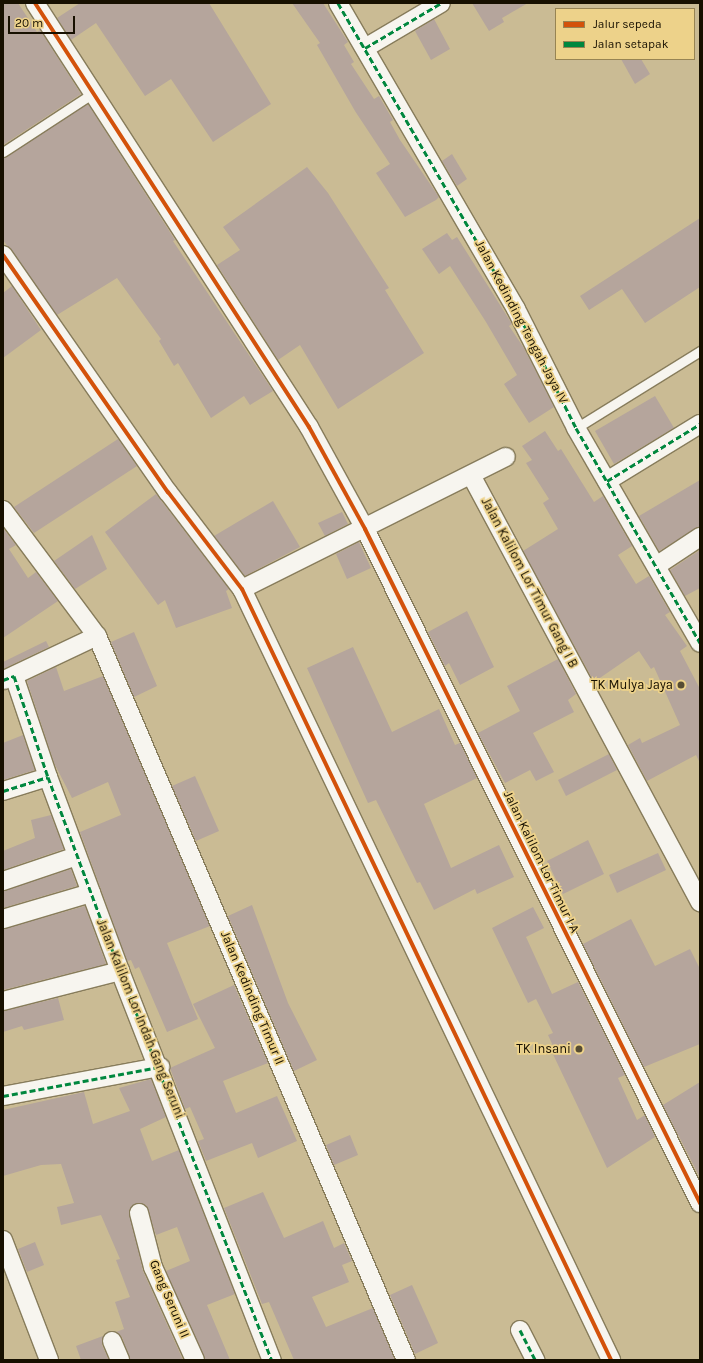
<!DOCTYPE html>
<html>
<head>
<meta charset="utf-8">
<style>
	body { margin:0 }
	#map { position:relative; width:703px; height:1363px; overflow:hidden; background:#cabb94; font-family:Karla,sans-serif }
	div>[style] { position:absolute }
	.building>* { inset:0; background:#b5a59c }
	.roads { filter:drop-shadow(1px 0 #877c5b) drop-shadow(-1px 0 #877c5b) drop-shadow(0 1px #877c5b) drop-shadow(0 -1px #877c5b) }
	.lane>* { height:9px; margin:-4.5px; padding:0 4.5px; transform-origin:4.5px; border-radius:4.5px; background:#f7f5ef }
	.street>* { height:18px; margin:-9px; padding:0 9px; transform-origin:9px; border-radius:9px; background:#f7f5ef }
	.quiet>* { height:3px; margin-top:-1.5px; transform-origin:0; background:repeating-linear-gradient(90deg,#00873e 0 6px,transparent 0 9px) }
	.cycleway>* { height:4px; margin:-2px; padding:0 2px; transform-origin:2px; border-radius:2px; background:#d3520b }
	.dots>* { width:11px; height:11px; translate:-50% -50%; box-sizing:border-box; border:2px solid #edd28a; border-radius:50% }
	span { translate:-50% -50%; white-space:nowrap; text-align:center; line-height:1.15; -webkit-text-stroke:3.5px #edd28a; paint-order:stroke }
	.street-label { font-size:13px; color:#171000 }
	.poi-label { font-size:13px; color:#171000 }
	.right { translate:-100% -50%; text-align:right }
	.frame { position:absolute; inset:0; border:4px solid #171000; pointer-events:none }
	.legend { position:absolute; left:555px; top:8px; width:140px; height:52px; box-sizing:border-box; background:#edd28a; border:1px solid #978453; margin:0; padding:5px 7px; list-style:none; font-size:12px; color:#171000 }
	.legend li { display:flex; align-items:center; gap:8px; height:20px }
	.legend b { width:20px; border:1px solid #978453 }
	.scale { position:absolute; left:8px; top:16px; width:67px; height:18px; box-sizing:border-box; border:2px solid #171000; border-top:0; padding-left:5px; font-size:12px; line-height:14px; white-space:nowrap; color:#171000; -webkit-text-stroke:3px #edd28a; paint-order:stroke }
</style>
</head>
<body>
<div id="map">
	<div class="building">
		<i style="clip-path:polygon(3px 3px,18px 3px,37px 32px,40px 30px,81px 94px,3px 145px)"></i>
		<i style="clip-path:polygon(80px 3px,209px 3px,271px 104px,213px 142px,171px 79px,145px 96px,96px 23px,71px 40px,57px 18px)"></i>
		<i style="clip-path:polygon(292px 3px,323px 3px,348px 42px,344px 45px,354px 62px,351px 64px,374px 99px,379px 96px,393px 120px,390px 122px,400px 140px,439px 197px,436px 200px,405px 217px,376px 173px,390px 164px,355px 111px,317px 45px,320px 43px)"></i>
		<i style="clip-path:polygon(472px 3px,528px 3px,502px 18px,504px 22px,489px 31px)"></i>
		<i style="clip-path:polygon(434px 19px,450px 49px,431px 60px,415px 31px)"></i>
		<i style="clip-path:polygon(621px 59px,641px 59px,650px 74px,635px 84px)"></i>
		<i style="clip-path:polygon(88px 104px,175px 240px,173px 241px,273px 391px,250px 405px,244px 396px,211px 418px,178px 363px,174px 366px,159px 341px,161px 339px,117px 278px,57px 315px,3px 240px,3px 158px)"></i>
		<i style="clip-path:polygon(452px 154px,467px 179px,457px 186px,442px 161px)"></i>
		<i style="clip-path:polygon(307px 167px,328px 193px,389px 288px,385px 290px,424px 353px,338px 409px,300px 345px,278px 360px,217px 265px,240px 250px,223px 227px)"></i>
		<i style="clip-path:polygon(700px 218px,700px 287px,645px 323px,622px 289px,589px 310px,580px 296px)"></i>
		<i style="clip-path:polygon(447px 233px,452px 240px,457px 237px,512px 324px,509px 326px,524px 348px,554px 407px,529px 423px,504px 384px,517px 375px,486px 322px,450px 266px,439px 274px,422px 249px)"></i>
		<i style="clip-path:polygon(12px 286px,41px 330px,3px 358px,3px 293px)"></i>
		<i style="clip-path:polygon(655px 396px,674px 428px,614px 464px,595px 431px)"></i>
		<i style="clip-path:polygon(545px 431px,558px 451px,561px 449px,594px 502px,603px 496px,632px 546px,618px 555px,636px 584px,649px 576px,670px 612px,665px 615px,687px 646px,680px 651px,700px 689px,700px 763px,696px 755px,647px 781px,628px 745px,640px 738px,642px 743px,680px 725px,654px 667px,651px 669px,639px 651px,594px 682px,523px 551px,558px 529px,543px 503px,549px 499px,526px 463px,532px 460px,522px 446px)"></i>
		<i style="clip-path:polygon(118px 439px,137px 466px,34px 533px,14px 507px)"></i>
		<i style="clip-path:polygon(700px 480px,700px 527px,659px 551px,639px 516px)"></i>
		<i style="clip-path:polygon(156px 494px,229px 589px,226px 591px,232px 608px,176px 628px,165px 600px,158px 605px,105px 532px)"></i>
		<i style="clip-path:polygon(273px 501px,300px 547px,245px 576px,214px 536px)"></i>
		<i style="clip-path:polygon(342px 512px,348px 524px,325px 536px,318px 523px)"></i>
		<i style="clip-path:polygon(3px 528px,16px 545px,9px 549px,28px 578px,36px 572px,58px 601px,3px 638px)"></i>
		<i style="clip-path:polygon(92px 535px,107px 569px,75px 589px,54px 561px)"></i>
		<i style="clip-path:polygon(359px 542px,371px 568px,347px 579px,336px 554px)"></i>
		<i style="clip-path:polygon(700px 550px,700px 588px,685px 596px,670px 570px)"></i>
		<i style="clip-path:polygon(467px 611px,494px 667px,460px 685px,449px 663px,445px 666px,428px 632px)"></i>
		<i style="clip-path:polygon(134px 632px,157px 686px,134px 697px,111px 642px)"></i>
		<i style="clip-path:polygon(46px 641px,49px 647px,3px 669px,3px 662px)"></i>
		<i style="clip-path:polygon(353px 647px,392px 732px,439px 709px,455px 745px,460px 743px,477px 778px,424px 804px,451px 868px,499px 845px,514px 877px,477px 894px,475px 889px,434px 910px,420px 882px,417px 883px,376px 800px,368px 803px,307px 668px)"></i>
		<i style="clip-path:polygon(558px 659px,576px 694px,568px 700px,574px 712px,533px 733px,554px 772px,536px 781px,530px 770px,505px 783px,478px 733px,520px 711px,507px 686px)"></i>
		<i style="clip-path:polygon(56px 667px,64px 691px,103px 676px,210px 926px,167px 943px,198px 1019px,167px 1032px,139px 967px,135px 969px,131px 960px,127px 961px,80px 832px,121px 815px,108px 782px,72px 798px,54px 763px,27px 681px)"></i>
		<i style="clip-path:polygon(23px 735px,35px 770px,3px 780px,3px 743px)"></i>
		<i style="clip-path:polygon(609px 754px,617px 770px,566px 796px,558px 780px)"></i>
		<i style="clip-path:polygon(195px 776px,219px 831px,196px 841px,172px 786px)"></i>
		<i style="clip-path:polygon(51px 815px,64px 849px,3px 870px,3px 851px,35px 838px,31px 820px)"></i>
		<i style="clip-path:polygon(588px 840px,604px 874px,563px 894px,547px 861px)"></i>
		<i style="clip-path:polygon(658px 853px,666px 870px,617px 893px,609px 875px)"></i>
		<i style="clip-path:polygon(71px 869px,77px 886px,3px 908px,3px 891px)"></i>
		<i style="clip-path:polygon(252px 905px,288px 1003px,317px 1060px,294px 1071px,228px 916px)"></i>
		<i style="clip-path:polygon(85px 906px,106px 964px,3px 990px,3px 929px)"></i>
		<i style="clip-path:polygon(533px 907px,544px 928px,526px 937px,552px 994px,578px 982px,625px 1075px,618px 1078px,637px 1120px,645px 1115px,655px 1137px,607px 1168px,551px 1050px,554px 1048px,548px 1035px,553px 1033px,536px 999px,528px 1003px,492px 928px)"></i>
		<i style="clip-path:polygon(631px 919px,655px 966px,690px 949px,700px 969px,700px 1044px,644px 1067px,583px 944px)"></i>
		<i style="clip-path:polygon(234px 985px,268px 1063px,223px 1081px,236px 1113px,277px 1096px,297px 1141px,258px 1158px,252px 1143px,206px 1161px,198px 1141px,204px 1139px,190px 1107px,185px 1109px,170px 1068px,215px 1048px,193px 1004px)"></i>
		<i style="clip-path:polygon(58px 998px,64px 1020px,24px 1030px,22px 1026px,3px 1032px,3px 1011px)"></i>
		<i style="clip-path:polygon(151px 1079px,166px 1117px,140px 1129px,152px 1161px,179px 1150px,235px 1294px,207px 1305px,230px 1360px,205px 1360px,166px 1271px,190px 1261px,177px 1227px,156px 1235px,146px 1205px,136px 1203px,129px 1210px,143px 1271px,183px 1360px,130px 1360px,122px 1337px,116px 1332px,124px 1329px,115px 1302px,130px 1297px,116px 1260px,120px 1259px,101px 1215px,61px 1225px,57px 1207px,74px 1203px,61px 1164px,41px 1165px,3px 1176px,3px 1110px,84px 1092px,93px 1124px,130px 1111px,119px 1088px)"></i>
		<i style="clip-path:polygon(700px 1082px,700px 1178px,663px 1105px)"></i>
		<i style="clip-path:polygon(350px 1135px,358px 1155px,334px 1165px,326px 1145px)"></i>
		<i style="clip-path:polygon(263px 1192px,284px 1238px,323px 1221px,334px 1248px,344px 1243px,352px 1261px,342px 1265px,349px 1282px,312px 1297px,326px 1327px,373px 1308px,395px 1360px,294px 1360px,269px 1302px,262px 1304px,224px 1208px)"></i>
		<i style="clip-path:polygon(35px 1242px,44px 1265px,27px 1272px,18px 1249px)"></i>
		<i style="clip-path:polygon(412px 1285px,438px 1343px,415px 1354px,390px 1295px)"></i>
		<i style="clip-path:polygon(103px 1336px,102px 1345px,109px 1360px,81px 1360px,76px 1346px)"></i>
	</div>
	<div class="roads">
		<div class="lane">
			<i style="left:3px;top:152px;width:108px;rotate:-33.2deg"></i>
			<i style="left:576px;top:428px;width:146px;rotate:-31.8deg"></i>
		</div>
		<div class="street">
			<i style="left:35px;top:3px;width:505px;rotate:57.13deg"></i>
			<i style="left:309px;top:427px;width:116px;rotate:61.2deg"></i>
			<i style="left:365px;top:529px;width:753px;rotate:63.57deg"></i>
			<i style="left:338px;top:3px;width:354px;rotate:59.8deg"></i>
			<i style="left:516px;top:309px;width:133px;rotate:63.2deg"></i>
			<i style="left:576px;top:428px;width:248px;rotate:60deg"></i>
			<i style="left:365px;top:48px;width:88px;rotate:-30.6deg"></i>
			<i style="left:3px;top:255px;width:289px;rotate:55.2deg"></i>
			<i style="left:168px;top:492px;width:122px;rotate:52.7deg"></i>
			<i style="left:242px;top:589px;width:855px;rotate:64.42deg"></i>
			<i style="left:471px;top:475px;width:485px;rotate:61.8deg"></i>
			<i style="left:607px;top:481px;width:109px;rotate:-31.5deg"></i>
			<i style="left:3px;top:510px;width:157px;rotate:53.3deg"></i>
			<i style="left:97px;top:636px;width:787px;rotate:66.89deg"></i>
			<i style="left:656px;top:566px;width:53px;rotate:-33.4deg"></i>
			<i style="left:242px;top:589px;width:295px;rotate:-26.6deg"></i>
			<i style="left:14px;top:676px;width:107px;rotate:71.4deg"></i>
			<i style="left:48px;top:777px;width:207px;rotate:69.6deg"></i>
			<i style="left:120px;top:971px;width:418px;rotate:68.7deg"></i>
			<i style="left:4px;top:680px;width:103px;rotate:-25.3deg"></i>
			<i style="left:3px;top:791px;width:47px;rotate:-17.3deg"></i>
			<i style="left:3px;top:881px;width:78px;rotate:-18.7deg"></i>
			<i style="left:3px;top:919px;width:92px;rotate:-16.5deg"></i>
			<i style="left:3px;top:1001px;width:121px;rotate:-14.4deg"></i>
			<i style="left:3px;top:1096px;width:160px;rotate:-10.5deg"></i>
			<i style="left:139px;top:1213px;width:56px;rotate:75.5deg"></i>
			<i style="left:153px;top:1267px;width:102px;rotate:65.7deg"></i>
			<i style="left:3px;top:1240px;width:129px;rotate:69deg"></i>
			<i style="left:520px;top:1330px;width:34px;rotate:63deg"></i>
			<i style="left:112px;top:1341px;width:21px;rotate:67deg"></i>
		</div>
	</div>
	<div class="quiet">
		<i style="left:338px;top:3px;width:354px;rotate:59.8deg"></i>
		<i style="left:516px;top:309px;width:133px;rotate:63.2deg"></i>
		<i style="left:576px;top:428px;width:248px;rotate:60deg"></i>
		<i style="left:365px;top:48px;width:88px;rotate:-30.6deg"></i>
		<i style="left:607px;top:481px;width:109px;rotate:-31.5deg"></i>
		<i style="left:3px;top:680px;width:12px;rotate:-20deg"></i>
		<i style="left:14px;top:676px;width:107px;rotate:71.4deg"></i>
		<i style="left:48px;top:777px;width:207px;rotate:69.6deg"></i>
		<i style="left:120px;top:971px;width:418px;rotate:68.7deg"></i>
		<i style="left:3px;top:791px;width:47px;rotate:-17.3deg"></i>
		<i style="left:3px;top:1096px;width:160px;rotate:-10.5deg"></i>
		<i style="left:520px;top:1330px;width:34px;rotate:63deg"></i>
	</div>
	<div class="cycleway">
		<i style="left:35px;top:3px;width:505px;rotate:57.13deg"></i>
		<i style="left:309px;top:427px;width:116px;rotate:61.2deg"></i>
		<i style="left:365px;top:529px;width:753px;rotate:63.57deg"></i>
		<i style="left:3px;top:255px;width:289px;rotate:55.2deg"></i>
		<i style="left:168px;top:492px;width:122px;rotate:52.7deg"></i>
		<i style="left:242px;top:589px;width:855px;rotate:64.42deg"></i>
	</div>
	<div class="dots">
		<i style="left:681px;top:685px;background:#564c34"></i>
		<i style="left:579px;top:1049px;background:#564c34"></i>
	</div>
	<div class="street-label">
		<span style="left:521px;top:322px;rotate:62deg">Jalan Kedinding Tengah Jaya IV</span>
		<span style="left:529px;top:583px;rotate:62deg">Jalan Kalilom Lor Timur Gang I B</span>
		<span style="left:541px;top:862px;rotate:64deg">Jalan Kalilom Lor Timur I A</span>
		<span style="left:252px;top:998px;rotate:67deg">Jalan Kedinding Timur II</span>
		<span style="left:140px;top:1019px;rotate:68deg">Jalan Kalilom Lor Indah Gang Seruni</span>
		<span style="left:169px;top:1299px;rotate:67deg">Gang Seruni II</span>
	</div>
	<div class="poi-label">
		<span class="right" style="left:673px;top:685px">TK Mulya Jaya</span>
		<span class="right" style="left:571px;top:1049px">TK Insani</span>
	</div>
	<div class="frame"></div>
	<ul class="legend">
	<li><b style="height:5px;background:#d3520b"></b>Jalur sepeda</li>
	<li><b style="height:5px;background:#00873e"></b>Jalan setapak</li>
	</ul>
	<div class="scale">20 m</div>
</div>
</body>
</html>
